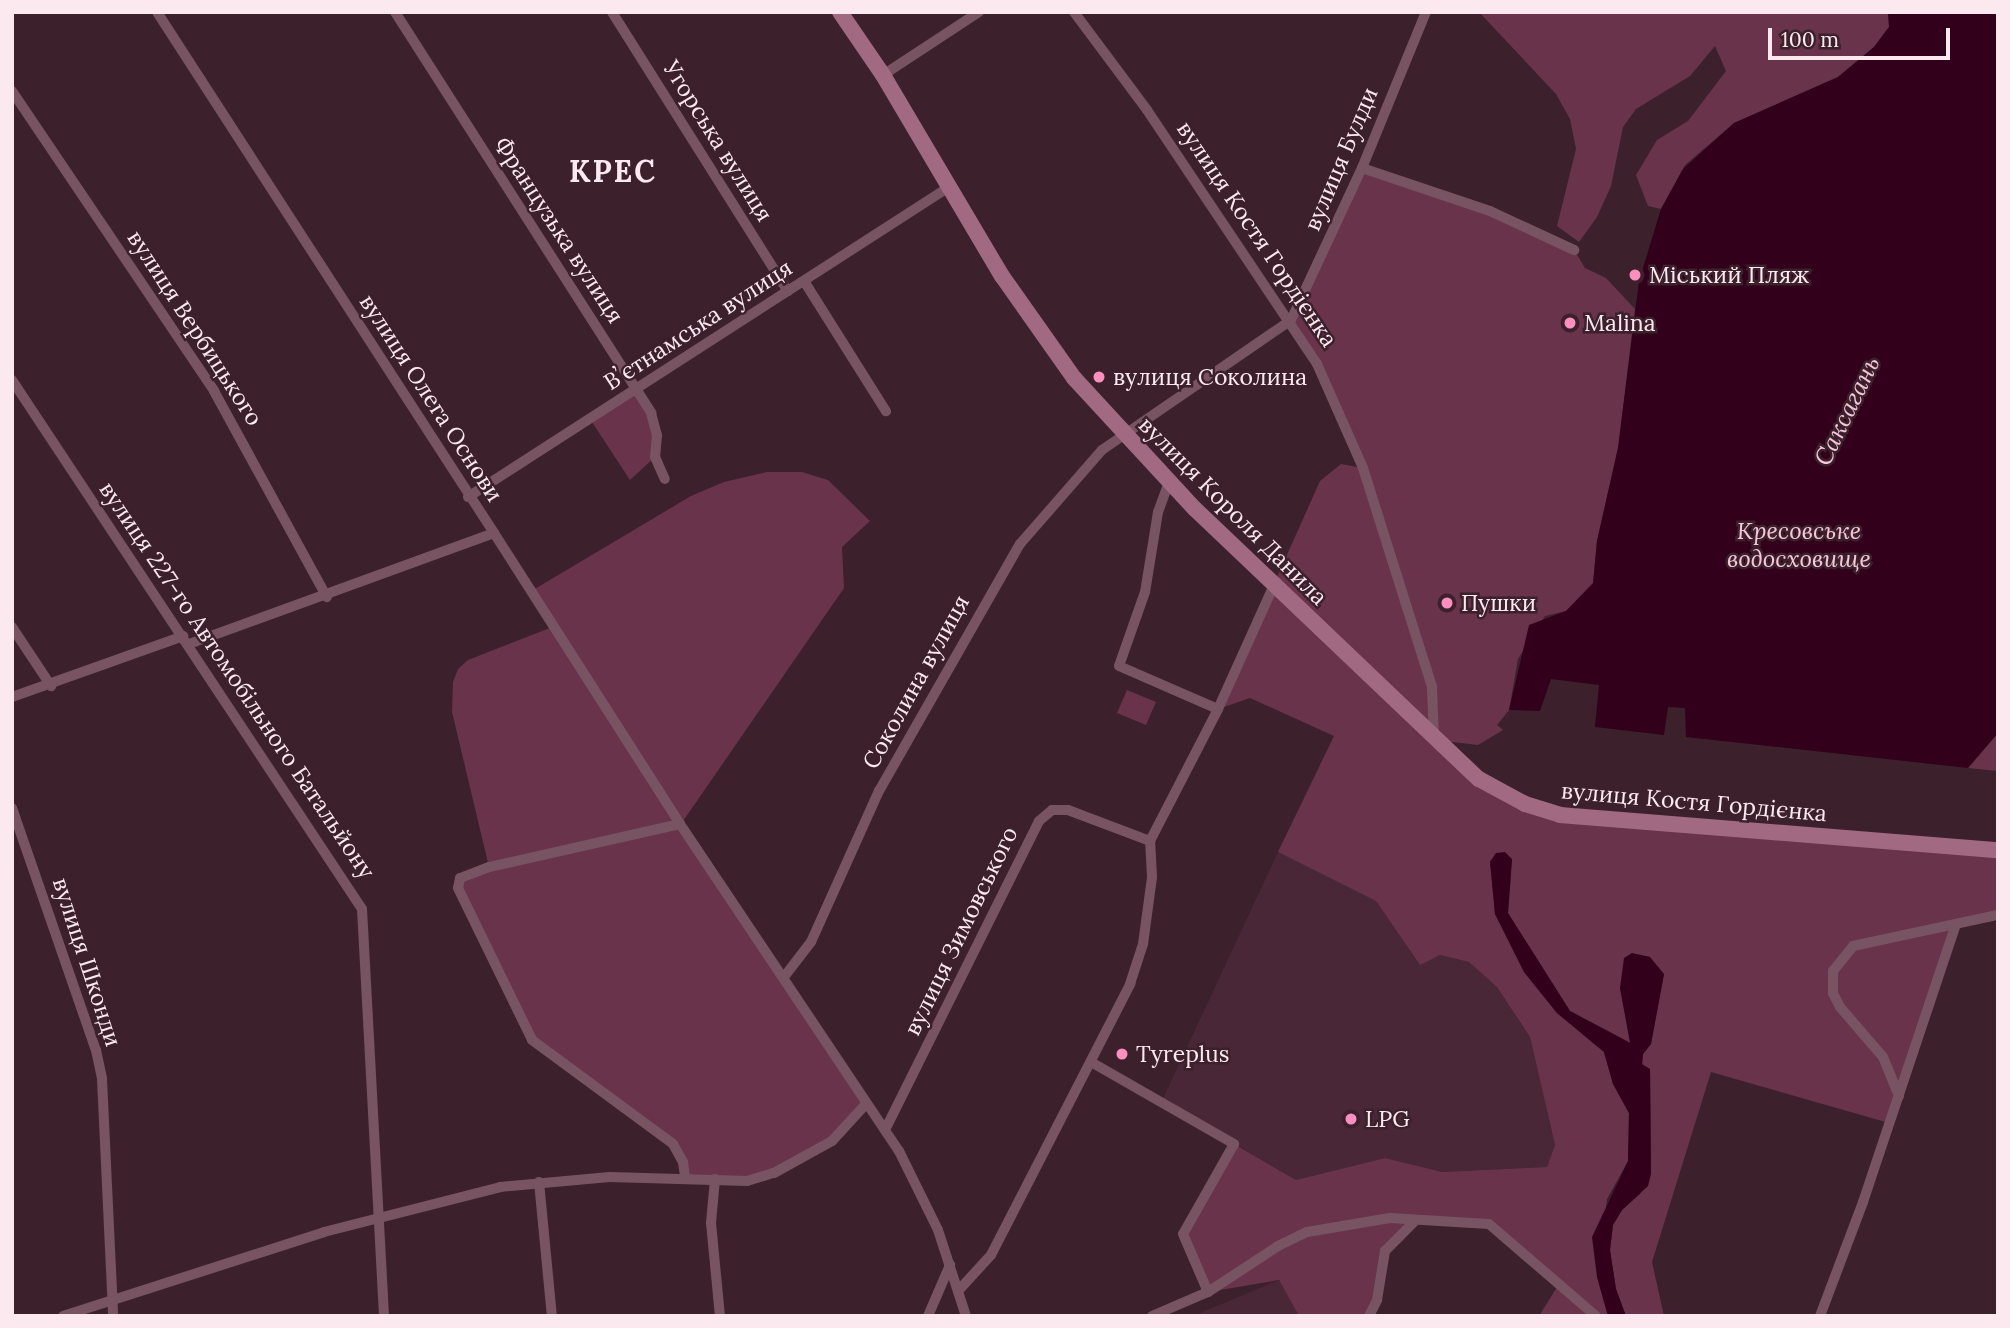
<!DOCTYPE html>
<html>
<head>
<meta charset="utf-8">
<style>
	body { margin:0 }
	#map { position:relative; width:2010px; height:1328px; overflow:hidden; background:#3c212d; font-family:Lora,serif }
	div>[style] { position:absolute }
	.built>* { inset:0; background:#492736 }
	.green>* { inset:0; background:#69334c }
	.water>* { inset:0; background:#32001b }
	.street>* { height:10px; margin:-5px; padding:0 5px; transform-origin:5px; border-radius:5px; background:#785463 }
	.secondary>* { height:16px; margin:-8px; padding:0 8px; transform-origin:8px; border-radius:8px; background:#a26a82 }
	.dots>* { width:19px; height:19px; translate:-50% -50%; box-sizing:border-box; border:4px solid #3c212d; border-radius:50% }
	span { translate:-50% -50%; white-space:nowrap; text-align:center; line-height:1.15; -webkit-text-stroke:5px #3c212d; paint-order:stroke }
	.street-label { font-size:23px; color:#fce9f0 }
	.poi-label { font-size:23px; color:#fce9f0 }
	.left { translate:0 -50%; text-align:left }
	.water-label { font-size:24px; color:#f6c7da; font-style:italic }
	.district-label { font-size:30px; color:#fce9f0; font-weight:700; letter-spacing:2px }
	.frame { position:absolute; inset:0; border:14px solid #fce9f0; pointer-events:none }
	.scale { position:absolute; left:1768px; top:28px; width:182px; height:32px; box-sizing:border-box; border:4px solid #fce9f0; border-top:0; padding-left:9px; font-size:21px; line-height:24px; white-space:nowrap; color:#fce9f0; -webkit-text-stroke:5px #3c212d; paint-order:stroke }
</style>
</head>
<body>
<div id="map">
	<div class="built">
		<i style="clip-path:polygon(1278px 852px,1376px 901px,1419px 964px,1440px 955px,1469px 962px,1497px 987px,1530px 1037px,1555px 1145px,1547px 1167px,1442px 1172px,1385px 1158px,1296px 1180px,1162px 1101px)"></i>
		<i style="clip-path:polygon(1279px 1280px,1299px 1316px,1193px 1316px)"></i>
	</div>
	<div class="green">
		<i style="clip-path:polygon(1479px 12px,1888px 12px,1889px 27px,1874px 47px,1838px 77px,1734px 123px,1685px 165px,1661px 209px,1648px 206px,1636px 175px,1657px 140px,1688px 121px,1726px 71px,1715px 46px,1690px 76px,1636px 109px,1623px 127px,1611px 186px,1597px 217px,1579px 242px,1557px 226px,1576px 149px,1570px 119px,1556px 94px)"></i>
		<i style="clip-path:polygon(1362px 168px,1490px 211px,1576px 253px,1585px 268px,1606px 278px,1635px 309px,1618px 448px,1597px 541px,1593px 584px,1566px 611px,1545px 616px,1518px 659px,1509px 710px,1497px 725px,1503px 730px,1478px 745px,1436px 740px,1525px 804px,1998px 850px,1998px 915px,1956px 924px,1889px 1123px,1711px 1072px,1652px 1262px,1664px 1316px,1626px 1316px,1616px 1289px,1610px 1250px,1613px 1225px,1622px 1210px,1640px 1194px,1651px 1157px,1650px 1070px,1642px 1065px,1643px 1054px,1651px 1044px,1664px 974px,1620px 988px,1631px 1043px,1570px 1011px,1508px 913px,1512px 859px,1490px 862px,1495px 914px,1524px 972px,1557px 1013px,1604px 1052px,1613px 1084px,1629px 1113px,1628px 1161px,1607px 1199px,1597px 1277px,1608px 1316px,1539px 1316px,1559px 1284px,1496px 1228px,1414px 1221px,1385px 1251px,1369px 1316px,1299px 1316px,1279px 1280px,1208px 1292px,1183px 1235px,1234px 1144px,1296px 1180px,1385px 1158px,1442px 1172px,1547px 1167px,1555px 1145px,1530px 1037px,1497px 987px,1469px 962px,1440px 955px,1420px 965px,1376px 901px,1278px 852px,1334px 736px,1250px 698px,1218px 709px,1320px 481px,1341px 464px,1362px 468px,1291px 320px)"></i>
		<i style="clip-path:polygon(636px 390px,651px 413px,655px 457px,630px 480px,590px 419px)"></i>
		<i style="clip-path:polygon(767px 472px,802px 472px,828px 480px,870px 521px,842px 547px,844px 588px,681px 824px,866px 1104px,832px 1141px,747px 1181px,685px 1176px,679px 1151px,532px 1040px,458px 888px,460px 878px,489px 867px,452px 712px,453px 682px,458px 669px,468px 660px,555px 626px,533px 590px,691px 496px,724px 482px)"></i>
		<i style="clip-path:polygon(1127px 690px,1156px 702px,1146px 725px,1117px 713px)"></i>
		<i style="clip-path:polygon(1998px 733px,1998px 771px,1968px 768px)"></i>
	</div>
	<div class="water">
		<i style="clip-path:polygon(1888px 12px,1998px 12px,1998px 733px,1968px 768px,1686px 737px,1685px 708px,1668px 707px,1664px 735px,1595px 727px,1599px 685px,1551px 679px,1540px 711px,1509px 710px,1529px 625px,1566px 611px,1593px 583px,1597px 541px,1618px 448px,1639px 281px,1661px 209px,1683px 169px,1734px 123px,1838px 77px,1874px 47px,1889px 27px)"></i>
		<i style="clip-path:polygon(1505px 852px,1512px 859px,1508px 913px,1570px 1011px,1630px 1043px,1620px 988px,1624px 958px,1632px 953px,1650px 957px,1664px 974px,1651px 1044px,1643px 1054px,1642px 1064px,1650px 1069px,1651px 1174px,1648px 1186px,1622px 1210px,1613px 1225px,1610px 1250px,1616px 1289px,1626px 1316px,1608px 1316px,1597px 1277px,1592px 1237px,1628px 1161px,1629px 1113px,1613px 1084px,1604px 1052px,1557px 1013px,1524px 972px,1495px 914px,1490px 862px,1496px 853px)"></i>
	</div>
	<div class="street">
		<i style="left:157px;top:12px;width:620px;rotate:57.1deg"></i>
		<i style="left:494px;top:533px;width:325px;rotate:160deg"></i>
		<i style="left:395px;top:12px;width:476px;rotate:57.4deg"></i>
		<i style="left:651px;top:413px;width:23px;rotate:75deg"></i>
		<i style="left:657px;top:435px;width:22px;rotate:95deg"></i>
		<i style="left:655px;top:457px;width:24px;rotate:66deg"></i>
		<i style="left:612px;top:12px;width:330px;rotate:57.8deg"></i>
		<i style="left:1074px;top:12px;width:122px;rotate:53.3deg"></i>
		<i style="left:1147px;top:110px;width:306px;rotate:56.2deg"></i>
		<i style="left:1317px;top:364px;width:114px;rotate:66.1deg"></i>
		<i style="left:1363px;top:468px;width:230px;rotate:72.5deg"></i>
		<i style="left:1432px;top:687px;width:53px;rotate:87.8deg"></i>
		<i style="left:883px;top:75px;width:115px;rotate:-33.3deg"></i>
		<i style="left:12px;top:91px;width:362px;rotate:56deg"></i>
		<i style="left:214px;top:391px;width:235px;rotate:61.3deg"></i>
		<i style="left:1362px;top:168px;width:135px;rotate:18.6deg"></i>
		<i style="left:1490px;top:211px;width:93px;rotate:24.9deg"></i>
		<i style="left:804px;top:281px;width:154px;rotate:57.8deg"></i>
		<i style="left:12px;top:380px;width:634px;rotate:56.51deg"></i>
		<i style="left:362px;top:909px;width:408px;rotate:86.9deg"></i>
		<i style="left:1169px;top:482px;width:32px;rotate:110deg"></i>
		<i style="left:1158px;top:512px;width:81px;rotate:99.2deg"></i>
		<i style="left:1145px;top:592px;width:78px;rotate:109.4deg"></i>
		<i style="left:1119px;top:666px;width:108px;rotate:23.5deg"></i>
		<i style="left:468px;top:497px;width:572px;rotate:-32.8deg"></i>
		<i style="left:494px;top:533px;width:345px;rotate:57.4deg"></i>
		<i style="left:680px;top:824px;width:394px;rotate:56.2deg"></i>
		<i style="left:899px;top:1151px;width:88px;rotate:63.7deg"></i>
		<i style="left:938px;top:1230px;width:90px;rotate:72deg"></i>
		<i style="left:12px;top:627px;width:71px;rotate:56.5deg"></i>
		<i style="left:12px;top:697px;width:182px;rotate:-19.6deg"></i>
		<i style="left:12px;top:808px;width:256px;rotate:70.9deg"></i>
		<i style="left:96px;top:1050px;width:30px;rotate:78deg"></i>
		<i style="left:102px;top:1079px;width:237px;rotate:87.3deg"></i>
		<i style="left:680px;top:824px;width:196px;rotate:167.3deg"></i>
		<i style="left:489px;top:867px;width:31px;rotate:159deg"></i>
		<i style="left:460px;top:878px;width:10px;rotate:101deg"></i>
		<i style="left:458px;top:888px;width:169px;rotate:64deg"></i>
		<i style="left:532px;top:1040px;width:175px;rotate:36.4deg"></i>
		<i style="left:673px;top:1144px;width:21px;rotate:61deg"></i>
		<i style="left:683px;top:1162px;width:14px;rotate:82deg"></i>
		<i style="left:784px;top:977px;width:44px;rotate:-52.4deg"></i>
		<i style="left:811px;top:942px;width:166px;rotate:-65.8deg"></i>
		<i style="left:879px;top:791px;width:284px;rotate:-60.3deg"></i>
		<i style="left:1020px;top:544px;width:125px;rotate:-48.9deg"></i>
		<i style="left:1102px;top:450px;width:229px;rotate:-34.5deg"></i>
		<i style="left:1291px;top:320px;width:168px;rotate:-65deg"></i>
		<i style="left:1362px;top:168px;width:169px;rotate:-67.7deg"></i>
		<i style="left:1091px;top:1062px;width:165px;rotate:29.8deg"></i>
		<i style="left:1234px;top:1144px;width:103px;rotate:119.5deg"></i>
		<i style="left:1183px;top:1234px;width:63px;rotate:66.7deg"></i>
		<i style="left:1899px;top:1096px;width:42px;rotate:-112.3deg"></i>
		<i style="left:1883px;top:1057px;width:66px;rotate:-130.7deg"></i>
		<i style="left:1840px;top:1007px;width:16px;rotate:-117deg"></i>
		<i style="left:1833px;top:993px;width:22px;rotate:-90deg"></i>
		<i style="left:1833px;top:971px;width:32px;rotate:-51deg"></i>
		<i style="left:1853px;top:946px;width:148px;rotate:-12.1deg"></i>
		<i style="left:885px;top:1130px;width:345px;rotate:-63.5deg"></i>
		<i style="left:1039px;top:821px;width:17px;rotate:-40deg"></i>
		<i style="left:1052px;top:810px;width:16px"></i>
		<i style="left:1068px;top:810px;width:88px;rotate:20.7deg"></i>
		<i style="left:715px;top:1179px;width:44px;rotate:95.2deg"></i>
		<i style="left:711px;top:1223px;width:93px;rotate:84.5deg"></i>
		<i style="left:539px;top:1182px;width:135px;rotate:84.5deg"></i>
		<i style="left:958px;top:1291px;width:49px;rotate:-47.5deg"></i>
		<i style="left:991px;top:1255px;width:305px;rotate:-62.8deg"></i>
		<i style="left:1130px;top:984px;width:42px;rotate:-72deg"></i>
		<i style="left:1143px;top:944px;width:68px;rotate:-82.3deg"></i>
		<i style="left:1152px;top:877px;width:36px;rotate:-93deg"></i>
		<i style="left:1150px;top:841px;width:148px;rotate:-62.7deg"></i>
		<i style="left:1218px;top:709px;width:136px;rotate:-65.7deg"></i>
		<i style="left:63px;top:1316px;width:274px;rotate:-17.8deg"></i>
		<i style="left:324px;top:1232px;width:182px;rotate:-14.3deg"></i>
		<i style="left:500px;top:1187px;width:110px;rotate:-5.2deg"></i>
		<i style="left:610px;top:1177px;width:137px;rotate:1.7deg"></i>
		<i style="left:747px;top:1181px;width:28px;rotate:-17deg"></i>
		<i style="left:774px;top:1173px;width:66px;rotate:-28.9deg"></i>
		<i style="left:832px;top:1141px;width:50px;rotate:-47.4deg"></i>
		<i style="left:928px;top:1316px;width:56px;rotate:-66.7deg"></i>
		<i style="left:1152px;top:1316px;width:61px;rotate:-23.2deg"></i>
		<i style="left:1208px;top:1292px;width:84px;rotate:-33.3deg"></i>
		<i style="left:1278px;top:1246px;width:32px;rotate:-26deg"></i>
		<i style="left:1307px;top:1232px;width:84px;rotate:-9.6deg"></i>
		<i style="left:1390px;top:1218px;width:99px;rotate:3.5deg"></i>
		<i style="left:1489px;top:1224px;width:141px;rotate:40.7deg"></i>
		<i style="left:1369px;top:1316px;width:18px;rotate:-63deg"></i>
		<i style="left:1377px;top:1300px;width:50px;rotate:-80.7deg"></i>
		<i style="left:1385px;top:1251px;width:42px;rotate:-45deg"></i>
		<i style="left:1820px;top:1316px;width:122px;rotate:-69.3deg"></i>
		<i style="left:1863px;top:1202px;width:293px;rotate:-71.5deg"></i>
	</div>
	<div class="secondary">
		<i style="left:840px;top:12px;width:76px;rotate:55.7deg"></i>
		<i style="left:883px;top:75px;width:234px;rotate:59.4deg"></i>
		<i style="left:1002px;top:276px;width:125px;rotate:54.8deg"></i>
		<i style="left:1074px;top:378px;width:178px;rotate:47.3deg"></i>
		<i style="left:1195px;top:509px;width:392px;rotate:43.6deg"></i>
		<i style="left:1479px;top:779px;width:52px;rotate:28.5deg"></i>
		<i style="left:1525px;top:804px;width:37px;rotate:17deg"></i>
		<i style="left:1560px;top:815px;width:439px;rotate:4.6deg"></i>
	</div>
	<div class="dots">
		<i style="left:1635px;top:275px;background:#fd8ec0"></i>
		<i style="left:1570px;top:323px;background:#fd8ec0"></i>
		<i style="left:1099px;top:377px;background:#fd8ec0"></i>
		<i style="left:1447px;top:603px;background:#fd8ec0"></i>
		<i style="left:1122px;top:1054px;background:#fd8ec0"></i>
		<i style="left:1351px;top:1119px;background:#fd8ec0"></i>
	</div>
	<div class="street-label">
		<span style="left:718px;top:141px;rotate:58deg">Угорська вулиця</span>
		<span style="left:1341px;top:159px;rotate:-67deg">вулиця Булди</span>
		<span style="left:559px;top:230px;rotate:57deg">Французька вулиця</span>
		<span style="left:1257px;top:234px;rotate:56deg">вулиця Костя Гордієнка</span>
		<span style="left:698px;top:325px;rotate:-33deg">Вʼєтнамська вулиця</span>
		<span style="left:195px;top:328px;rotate:57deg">вулиця Вербицького</span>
		<span style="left:431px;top:398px;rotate:57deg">вулиця Олега Основи</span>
		<span style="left:1233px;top:511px;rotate:45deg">вулиця Короля Данила</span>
		<span style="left:237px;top:680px;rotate:56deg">вулиця 227-го Автомобільного Батальйону</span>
		<span style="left:916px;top:682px;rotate:-61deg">Соколина вулиця</span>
		<span style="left:1694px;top:802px;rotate:5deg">вулиця Костя Гордієнка</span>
		<span style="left:961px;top:931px;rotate:-64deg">вулиця Зимовського</span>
		<span style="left:87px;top:962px;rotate:72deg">вулиця Шконди</span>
	</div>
	<div class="poi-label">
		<span class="left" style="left:1649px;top:275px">Міський Пляж</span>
		<span class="left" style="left:1584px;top:323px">Malina</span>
		<span class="left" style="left:1113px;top:377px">вулиця Соколина</span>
		<span class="left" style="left:1461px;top:603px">Пушки</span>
		<span class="left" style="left:1136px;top:1054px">Tyreplus</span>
		<span class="left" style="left:1365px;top:1119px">LPG</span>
	</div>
	<div class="water-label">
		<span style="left:1847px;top:411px;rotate:-64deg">Саксагань</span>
		<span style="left:1799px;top:545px">Кресовське<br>водосховище</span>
	</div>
	<div class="district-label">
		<span style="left:613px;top:171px">КРЕС</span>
	</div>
	<div class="frame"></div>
	<div class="scale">100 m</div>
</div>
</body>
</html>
